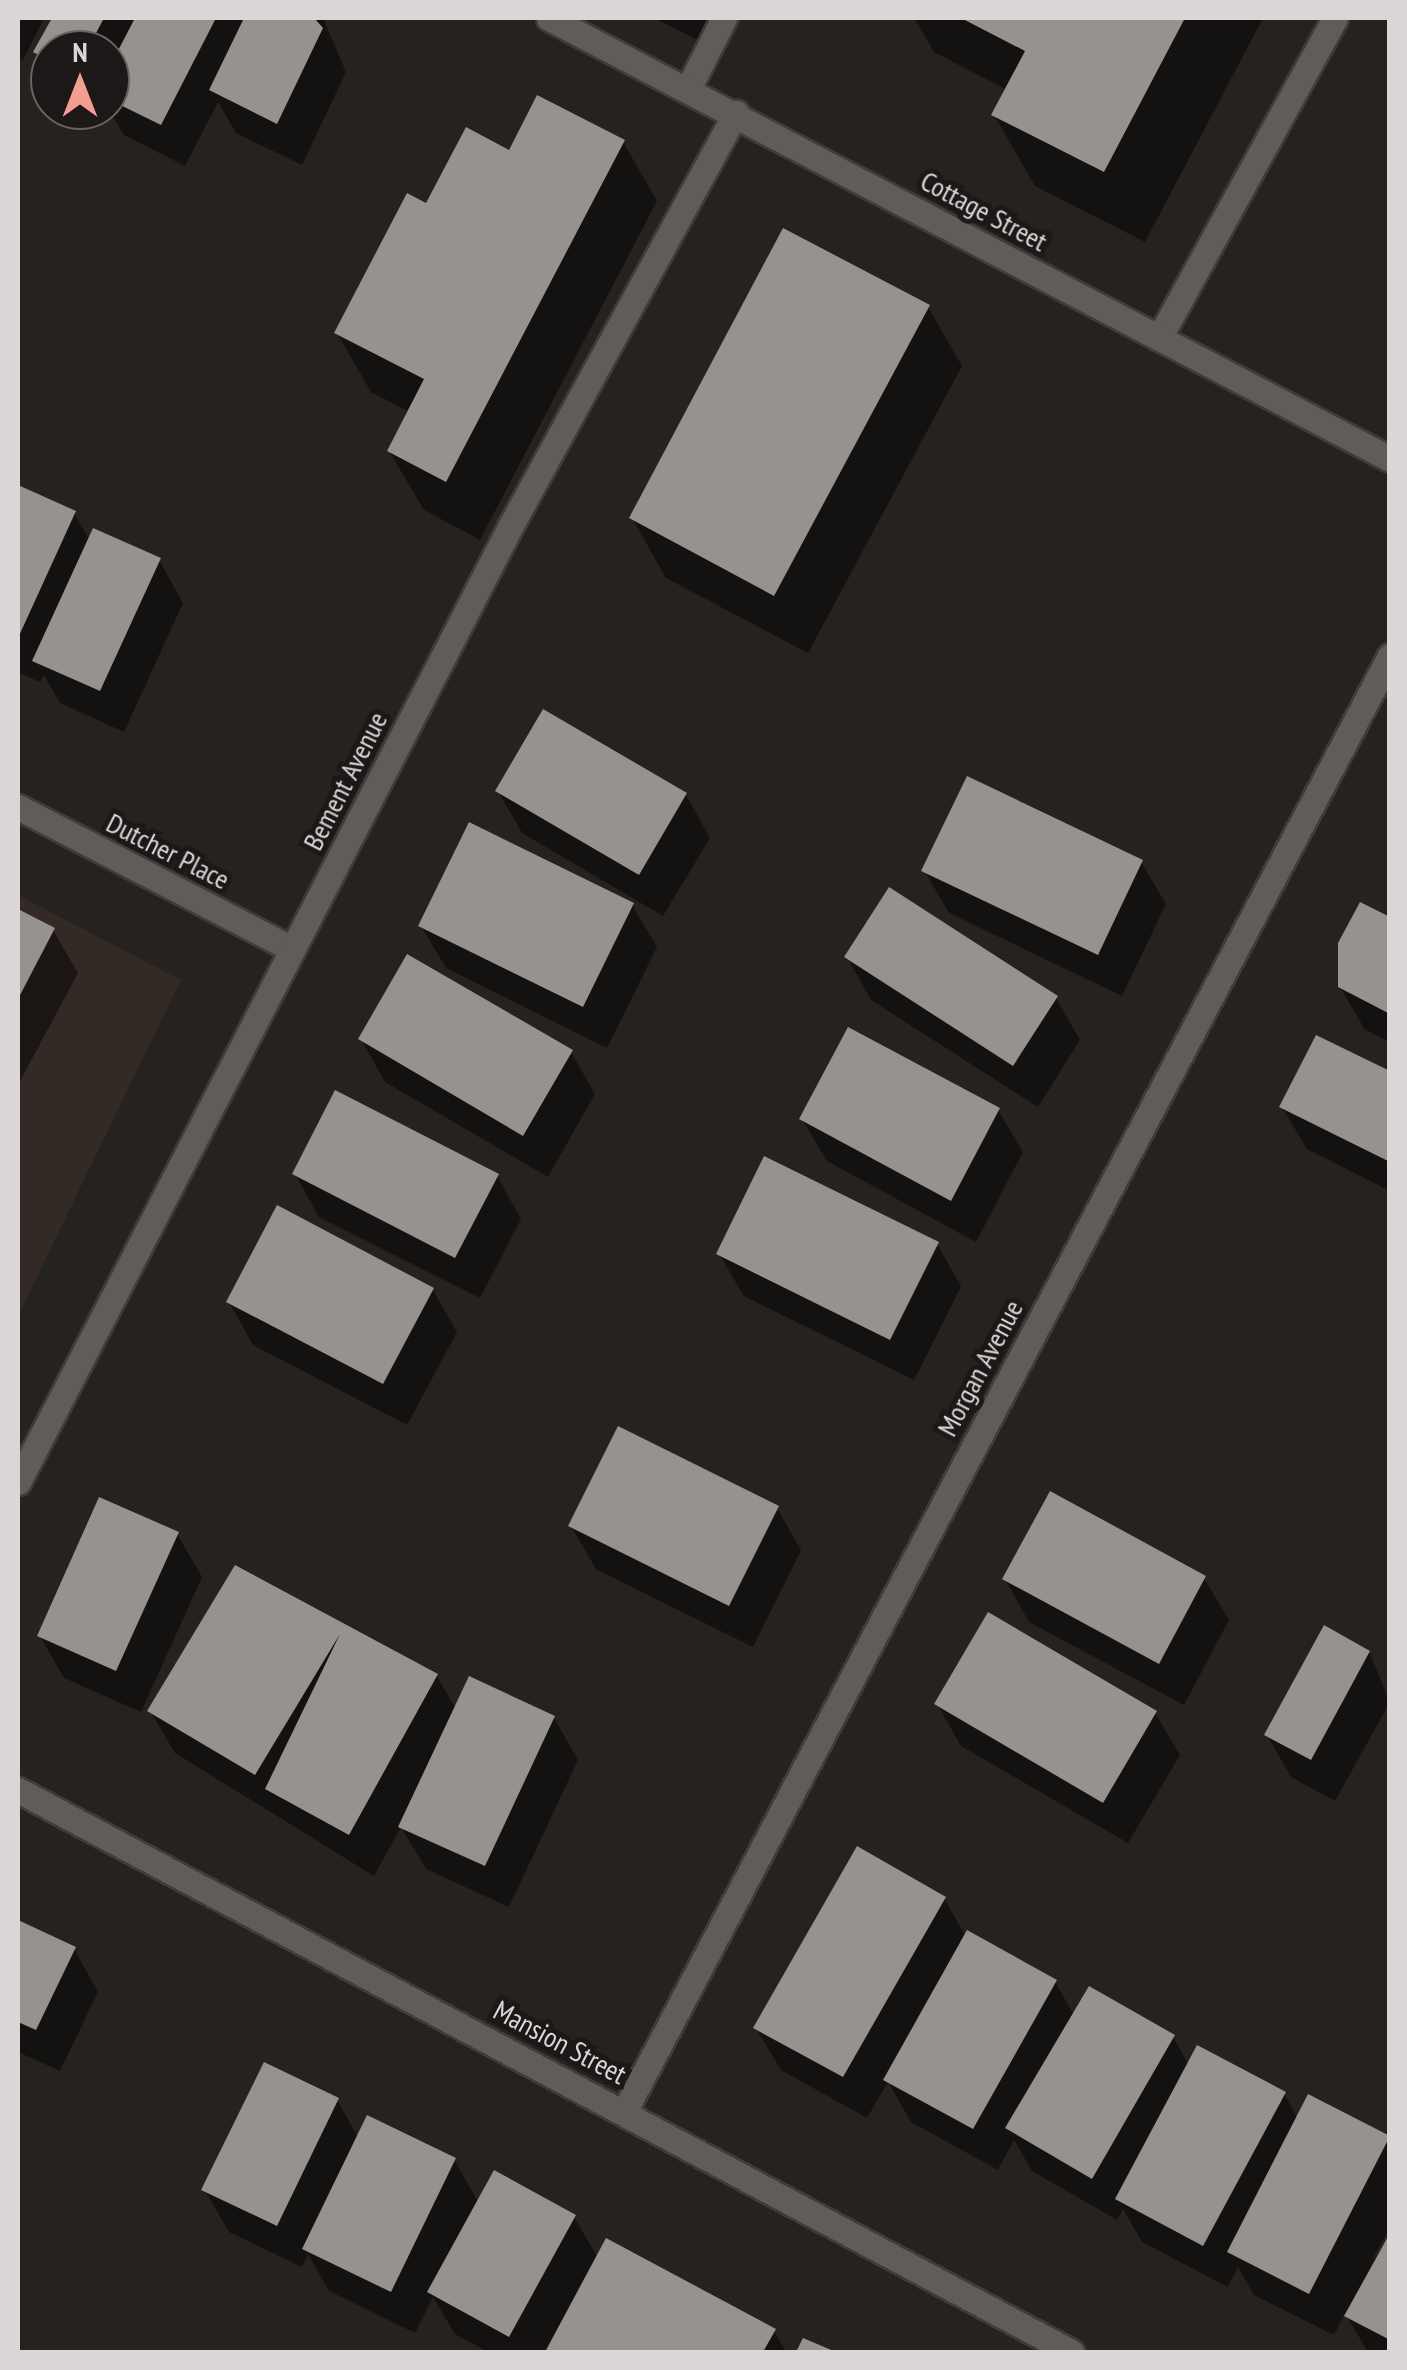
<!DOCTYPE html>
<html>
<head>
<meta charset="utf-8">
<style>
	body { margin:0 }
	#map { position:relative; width:1407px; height:2370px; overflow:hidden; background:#252220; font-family:"PT Sans Narrow",sans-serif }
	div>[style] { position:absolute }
	.built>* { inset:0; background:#332925 }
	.shadow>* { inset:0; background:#0007 }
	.building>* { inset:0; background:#96928f }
	.roads { filter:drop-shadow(2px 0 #3f3c3b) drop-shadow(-2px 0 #3f3c3b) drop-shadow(0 2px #3f3c3b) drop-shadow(0 -2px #3f3c3b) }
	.lane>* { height:25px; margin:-12.5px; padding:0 12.5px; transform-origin:12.5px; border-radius:12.5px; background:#605c5a }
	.street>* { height:25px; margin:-12.5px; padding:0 12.5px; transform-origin:12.5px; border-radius:12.5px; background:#605c5a }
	span { translate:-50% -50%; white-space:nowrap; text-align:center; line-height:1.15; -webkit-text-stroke:10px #1c1817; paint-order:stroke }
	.street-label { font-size:28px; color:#dad7d6 }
	.frame { position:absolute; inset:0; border:20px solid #dad7d6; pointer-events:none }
	.north { position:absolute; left:30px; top:30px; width:100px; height:100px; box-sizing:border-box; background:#1c1817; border:2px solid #686463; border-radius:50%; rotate:0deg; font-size:28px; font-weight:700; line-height:40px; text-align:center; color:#dad7d6 }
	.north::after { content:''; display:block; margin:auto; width:35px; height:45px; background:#f59c93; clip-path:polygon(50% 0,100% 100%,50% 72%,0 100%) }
</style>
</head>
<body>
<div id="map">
	<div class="built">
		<i style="clip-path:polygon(18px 895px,181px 980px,18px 1316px)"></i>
	</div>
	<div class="shadow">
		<i style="clip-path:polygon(18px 18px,44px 18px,23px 60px,18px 58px)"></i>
		<i style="clip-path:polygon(54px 18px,323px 18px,346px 72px,302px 165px,236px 133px,218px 102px,185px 166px,124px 135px,109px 110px,110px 50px,50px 50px,50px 76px,36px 52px)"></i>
		<i style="clip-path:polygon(654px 18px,715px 18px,702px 42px)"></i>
		<i style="clip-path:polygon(914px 18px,1263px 18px,1145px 242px,1035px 186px,994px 115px,1007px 90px,934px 52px)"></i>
		<i style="clip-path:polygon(623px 142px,657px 201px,480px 540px,424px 510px,389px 451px,410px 412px,371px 392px,337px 333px,427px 206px,510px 153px)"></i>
		<i style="clip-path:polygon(928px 307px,962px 366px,808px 653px,666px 578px,632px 518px)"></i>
		<i style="clip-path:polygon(18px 487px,74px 513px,90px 541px,159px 560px,183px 603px,124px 732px,60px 703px,44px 675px,40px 682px,18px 672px)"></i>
		<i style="clip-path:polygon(498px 791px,686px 795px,710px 838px,663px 916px,522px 833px)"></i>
		<i style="clip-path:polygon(1141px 862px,1166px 904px,1122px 996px,949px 913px,924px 870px)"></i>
		<i style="clip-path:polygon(632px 905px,657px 947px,607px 1048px,446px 968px,421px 926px)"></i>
		<i style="clip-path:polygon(18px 911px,53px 930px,78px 973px,18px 1085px)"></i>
		<i style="clip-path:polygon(1390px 920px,1390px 1042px,1365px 1030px,1340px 987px)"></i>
		<i style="clip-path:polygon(847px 957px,1056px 998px,1080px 1040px,1038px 1107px,871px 1000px)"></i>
		<i style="clip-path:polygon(361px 1039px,571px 1052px,595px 1094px,548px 1177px,385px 1082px)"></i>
		<i style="clip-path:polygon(1390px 1074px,1390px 1191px,1307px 1149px,1282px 1107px)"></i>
		<i style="clip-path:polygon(998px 1110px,1023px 1152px,976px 1242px,827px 1161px,802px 1119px)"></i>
		<i style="clip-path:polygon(295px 1174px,497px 1176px,521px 1219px,480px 1298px,319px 1217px)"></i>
		<i style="clip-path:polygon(937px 1244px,961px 1286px,914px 1380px,744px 1296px,719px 1254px)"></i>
		<i style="clip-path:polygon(433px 1290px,457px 1332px,407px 1425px,253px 1345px,229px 1302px)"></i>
		<i style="clip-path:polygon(777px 1508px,801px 1550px,753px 1647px,596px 1569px,571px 1526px)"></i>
		<i style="clip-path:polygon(177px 1534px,202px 1577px,141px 1712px,64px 1678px,40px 1636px)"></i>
		<i style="clip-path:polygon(236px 1568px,436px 1675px,456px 1709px,554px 1718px,578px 1760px,509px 1907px,426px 1869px,401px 1827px,374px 1876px,175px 1753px,150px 1711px)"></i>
		<i style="clip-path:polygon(1204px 1578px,1229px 1620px,1184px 1705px,1029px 1622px,1005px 1579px)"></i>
		<i style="clip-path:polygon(1369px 1652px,1390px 1702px,1335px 1801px,1291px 1777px,1267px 1735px)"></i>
		<i style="clip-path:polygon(937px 1704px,1155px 1713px,1180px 1755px,1128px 1843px,961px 1746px)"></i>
		<i style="clip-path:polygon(944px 1898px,966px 1937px,1055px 1982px,1074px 2015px,1173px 2037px,1189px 2065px,1284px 2094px,1298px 2119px,1389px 2138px,1390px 2227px,1370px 2264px,1390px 2239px,1390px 2352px,1368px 2352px,1345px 2313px,1334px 2335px,1254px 2295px,1238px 2267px,1228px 2287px,1142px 2242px,1123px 2209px,1117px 2220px,1032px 2171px,1014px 2140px,998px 2170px,911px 2122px,888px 2082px,867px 2118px,781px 2070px,756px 2028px)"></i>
		<i style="clip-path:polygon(18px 1921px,74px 1949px,98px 1992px,60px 2071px,18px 2052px)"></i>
		<i style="clip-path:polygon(337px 2100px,358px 2137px,454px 2160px,479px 2203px,574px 2217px,598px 2258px,774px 2331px,786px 2352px,488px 2352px,455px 2334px,433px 2297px,415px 2333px,329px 2291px,308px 2254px,302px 2267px,229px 2232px,204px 2189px)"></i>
	</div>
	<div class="building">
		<i style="clip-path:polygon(52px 18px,104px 18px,87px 50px,50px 50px,50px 61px,33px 52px)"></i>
		<i style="clip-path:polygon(135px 18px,216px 18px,161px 125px,110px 100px,110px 66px)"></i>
		<i style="clip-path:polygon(244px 18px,314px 18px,323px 28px,277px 124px,209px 90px)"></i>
		<i style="clip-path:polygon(961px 18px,1185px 18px,1104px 172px,991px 115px,1025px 51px)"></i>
		<i style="clip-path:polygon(537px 95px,625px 140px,446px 482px,387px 451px,424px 379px,334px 333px,407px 193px,426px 203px,466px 127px,509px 150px)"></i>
		<i style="clip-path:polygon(783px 228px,930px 305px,774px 596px,629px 518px)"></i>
		<i style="clip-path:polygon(18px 485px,76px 511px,18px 638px)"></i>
		<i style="clip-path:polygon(93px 528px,161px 558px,100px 691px,32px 661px)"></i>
		<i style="clip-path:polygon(543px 709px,687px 793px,639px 875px,495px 791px)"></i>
		<i style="clip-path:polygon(967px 776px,1143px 860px,1098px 955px,921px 871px)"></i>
		<i style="clip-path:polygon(469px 822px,634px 903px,583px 1007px,418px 926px)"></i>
		<i style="clip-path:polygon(889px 887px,1058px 996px,1013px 1066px,844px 957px)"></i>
		<i style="clip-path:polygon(1360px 902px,1390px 917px,1390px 1014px,1338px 987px,1338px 943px)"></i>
		<i style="clip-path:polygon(18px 909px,55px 928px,18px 999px)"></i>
		<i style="clip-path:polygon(407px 954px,573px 1050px,523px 1136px,358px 1039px)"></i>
		<i style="clip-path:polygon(848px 1027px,1000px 1108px,951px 1201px,799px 1119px)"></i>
		<i style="clip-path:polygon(1316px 1035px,1390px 1071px,1390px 1162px,1279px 1107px)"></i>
		<i style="clip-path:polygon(335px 1090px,499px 1174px,455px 1258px,292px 1174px)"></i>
		<i style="clip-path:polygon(764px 1156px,939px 1242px,890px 1340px,716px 1254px)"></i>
		<i style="clip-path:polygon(277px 1205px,434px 1288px,383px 1384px,226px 1302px)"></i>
		<i style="clip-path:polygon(618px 1426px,779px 1506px,729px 1606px,568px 1526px)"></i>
		<i style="clip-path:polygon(1050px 1491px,1206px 1576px,1159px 1664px,1002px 1579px)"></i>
		<i style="clip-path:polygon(99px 1497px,179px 1532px,116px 1671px,37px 1636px)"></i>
		<i style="clip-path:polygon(235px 1565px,438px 1674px,349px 1835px,265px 1789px,340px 1634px,255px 1775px,147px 1711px)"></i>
		<i style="clip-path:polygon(988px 1612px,1157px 1711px,1103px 1803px,934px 1704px)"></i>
		<i style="clip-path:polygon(1324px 1625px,1370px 1651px,1311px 1760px,1264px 1735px)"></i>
		<i style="clip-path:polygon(469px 1676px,555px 1716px,485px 1866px,398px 1827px)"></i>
		<i style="clip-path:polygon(857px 1846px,946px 1897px,843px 2077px,753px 2028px)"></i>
		<i style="clip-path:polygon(18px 1920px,76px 1947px,36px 2030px,18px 2022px)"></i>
		<i style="clip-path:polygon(967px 1930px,1057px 1980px,973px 2129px,883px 2080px)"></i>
		<i style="clip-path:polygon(1089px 1986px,1175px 2035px,1092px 2179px,1005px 2128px)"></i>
		<i style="clip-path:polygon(1197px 2045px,1286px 2092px,1203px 2246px,1115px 2199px)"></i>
		<i style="clip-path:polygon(264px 2062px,339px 2098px,277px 2226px,201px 2190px)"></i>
		<i style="clip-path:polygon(1308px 2094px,1390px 2136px,1309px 2294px,1227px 2252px)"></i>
		<i style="clip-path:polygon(367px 2115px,456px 2158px,391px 2292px,302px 2249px)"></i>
		<i style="clip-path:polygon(494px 2170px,576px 2215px,509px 2337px,427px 2292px)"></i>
		<i style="clip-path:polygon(1390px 2233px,1390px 2340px,1344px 2316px)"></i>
		<i style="clip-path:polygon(606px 2238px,776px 2329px,763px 2352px,545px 2352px)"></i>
		<i style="clip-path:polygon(803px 2338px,836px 2352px,796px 2352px)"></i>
	</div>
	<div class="roads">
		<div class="lane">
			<i style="left:688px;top:89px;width:80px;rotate:-63.1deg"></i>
			<i style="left:1159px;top:338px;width:365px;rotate:-61.2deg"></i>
		</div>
		<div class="street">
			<i style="left:549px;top:18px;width:950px;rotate:27.67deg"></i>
			<i style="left:18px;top:807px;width:309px;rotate:27.4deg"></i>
			<i style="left:18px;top:1482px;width:1074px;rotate:-62.74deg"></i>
			<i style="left:510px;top:527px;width:472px;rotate:-61.4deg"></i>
			<i style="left:18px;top:1790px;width:1194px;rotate:28.09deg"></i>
			<i style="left:625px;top:2110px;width:1643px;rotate:-62.25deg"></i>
		</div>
	</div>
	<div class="street-label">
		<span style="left:984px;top:211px;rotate:28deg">Cottage Street</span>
		<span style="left:345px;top:781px;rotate:-63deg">Bement Avenue</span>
		<span style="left:168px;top:851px;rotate:27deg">Dutcher Place</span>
		<span style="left:980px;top:1368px;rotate:-62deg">Morgan Avenue</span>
		<span style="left:560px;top:2042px;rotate:28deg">Mansion Street</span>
	</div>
	<div class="frame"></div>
	<div class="north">N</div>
</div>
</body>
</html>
